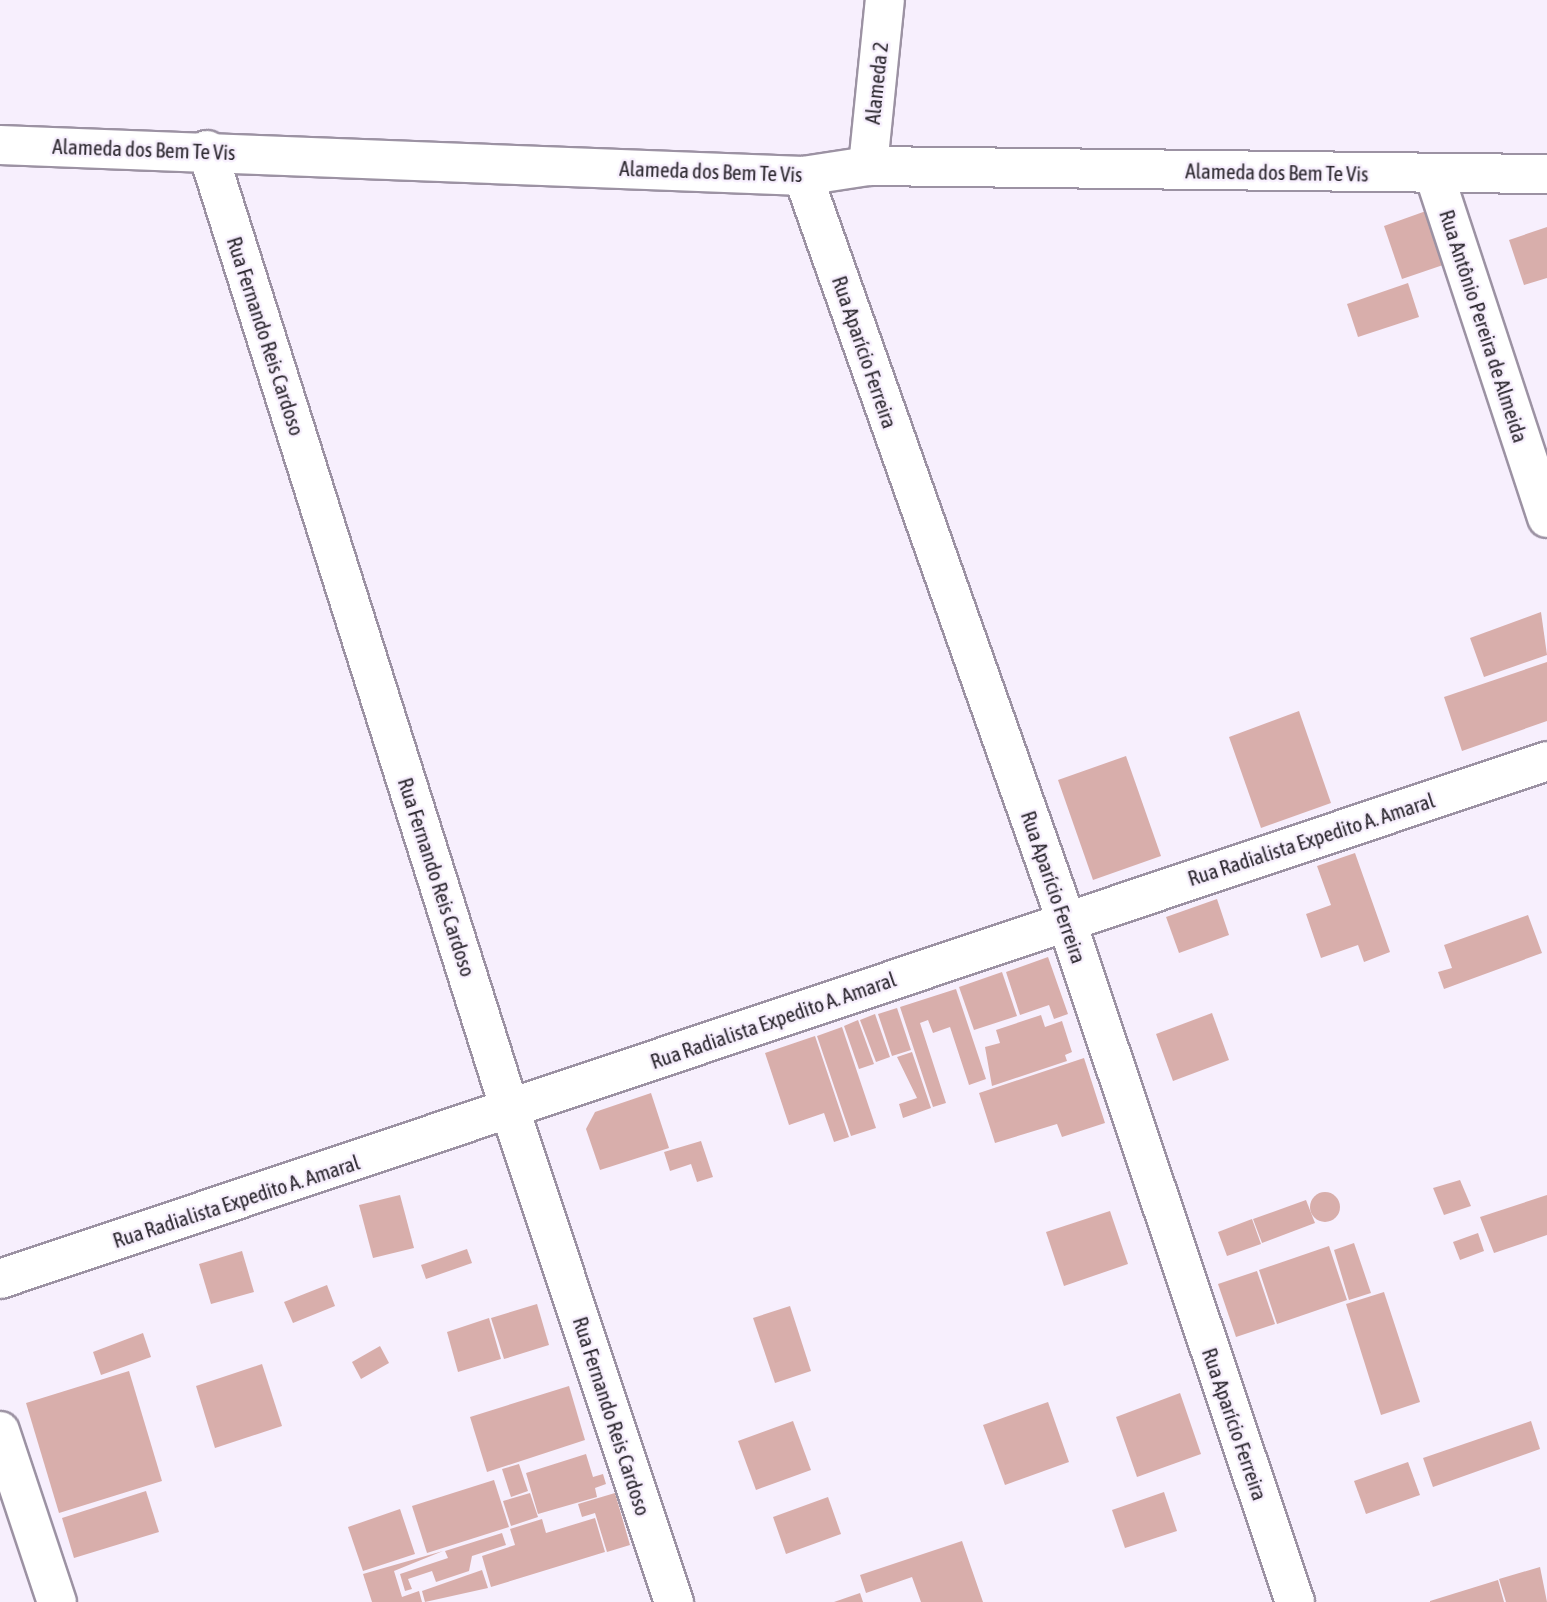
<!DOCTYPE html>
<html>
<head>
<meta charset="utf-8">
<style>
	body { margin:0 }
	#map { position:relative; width:1547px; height:1602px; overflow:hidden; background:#f7effd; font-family:"Asap Condensed",sans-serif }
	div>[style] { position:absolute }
	.building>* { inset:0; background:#d8aeab }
	.round { border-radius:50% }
	.roads { filter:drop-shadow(2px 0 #9c92a3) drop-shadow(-2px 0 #9c92a3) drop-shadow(0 2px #9c92a3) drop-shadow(0 -2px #9c92a3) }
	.minor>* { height:38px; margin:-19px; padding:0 19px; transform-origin:19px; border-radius:19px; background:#fff }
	span { translate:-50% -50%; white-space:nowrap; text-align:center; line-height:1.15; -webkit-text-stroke:5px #f7effd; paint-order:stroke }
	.street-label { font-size:21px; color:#2a262d }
</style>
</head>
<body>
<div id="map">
	<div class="building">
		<i style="clip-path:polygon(1426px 211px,1446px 264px,1402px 279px,1384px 226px)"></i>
		<i style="clip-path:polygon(1547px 227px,1547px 278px,1524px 285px,1509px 240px)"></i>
		<i style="clip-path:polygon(1408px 283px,1419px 317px,1358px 337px,1347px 304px)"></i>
		<i style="clip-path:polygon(1541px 612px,1547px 655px,1484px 677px,1470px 638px)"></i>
		<i style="clip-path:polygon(1547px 662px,1547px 721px,1462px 751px,1444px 697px)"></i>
		<i style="clip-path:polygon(1299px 711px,1331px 803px,1261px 828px,1229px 737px)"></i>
		<i style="clip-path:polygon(1126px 756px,1161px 856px,1093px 880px,1058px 780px)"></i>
		<i style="clip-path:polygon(1355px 853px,1390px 952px,1364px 962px,1358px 945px,1321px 958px,1306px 914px,1331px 905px,1317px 866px)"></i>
		<i style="clip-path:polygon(1217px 899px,1229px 935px,1179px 953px,1166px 917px)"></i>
		<i style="clip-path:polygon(1528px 915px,1542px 953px,1444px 989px,1438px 972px,1452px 968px,1444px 945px)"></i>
		<i style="clip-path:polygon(1048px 957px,1068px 1014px,1054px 1019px,1049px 1005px,1020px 1015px,1006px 972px)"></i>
		<i style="clip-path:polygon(1002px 972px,1017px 1016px,974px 1030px,959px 987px)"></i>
		<i style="clip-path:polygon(956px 989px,986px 1079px,969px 1085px,950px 1027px,933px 1033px,928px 1020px,920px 1023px,946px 1103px,933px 1107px,900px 1007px)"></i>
		<i style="clip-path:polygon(897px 1008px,911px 1050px,892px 1056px,878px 1014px)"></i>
		<i style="clip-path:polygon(1212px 1013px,1229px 1060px,1173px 1081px,1156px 1034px)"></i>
		<i style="clip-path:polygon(875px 1014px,890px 1057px,876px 1062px,860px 1020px)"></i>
		<i style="clip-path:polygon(1041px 1015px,1045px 1027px,1062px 1021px,1072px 1052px,1065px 1055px,1067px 1061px,992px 1086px,985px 1047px,1000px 1043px,996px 1030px)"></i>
		<i style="clip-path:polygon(858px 1020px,874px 1064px,859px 1069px,844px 1026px)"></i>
		<i style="clip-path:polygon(842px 1027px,876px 1128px,851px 1136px,817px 1036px)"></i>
		<i style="clip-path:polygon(815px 1036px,849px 1137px,834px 1142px,824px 1113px,789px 1125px,765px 1053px)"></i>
		<i style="clip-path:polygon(912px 1052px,931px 1108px,903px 1118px,899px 1104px,917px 1098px,897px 1057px)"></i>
		<i style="clip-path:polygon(1084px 1058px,1105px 1123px,1062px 1137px,1057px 1124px,995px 1143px,979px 1093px)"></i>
		<i style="clip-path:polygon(651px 1093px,669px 1148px,600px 1170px,586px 1129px,595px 1112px)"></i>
		<i style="clip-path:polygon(701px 1141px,713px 1177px,697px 1182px,691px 1164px,670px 1171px,664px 1152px)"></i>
		<i style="clip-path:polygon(1460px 1180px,1471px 1206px,1444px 1215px,1433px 1188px)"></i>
		<i class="round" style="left:1310px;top:1192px;width:30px;height:30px"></i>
		<i style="clip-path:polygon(400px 1195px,414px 1248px,373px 1258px,359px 1205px)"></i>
		<i style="clip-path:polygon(1547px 1195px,1547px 1235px,1494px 1253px,1480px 1217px)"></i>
		<i style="clip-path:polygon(1306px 1200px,1315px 1223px,1262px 1243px,1253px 1219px)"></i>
		<i style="clip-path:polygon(1110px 1211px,1128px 1264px,1064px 1286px,1046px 1232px)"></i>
		<i style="clip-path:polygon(1252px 1219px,1261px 1244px,1227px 1256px,1218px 1232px)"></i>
		<i style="clip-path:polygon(1478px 1233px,1484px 1251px,1460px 1260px,1453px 1242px)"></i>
		<i style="clip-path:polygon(1354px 1243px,1371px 1293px,1349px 1300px,1334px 1250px)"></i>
		<i style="clip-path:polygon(1329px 1246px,1347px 1300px,1277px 1324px,1259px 1270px)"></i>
		<i style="clip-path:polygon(467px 1249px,472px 1263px,426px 1279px,421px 1265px)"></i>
		<i style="clip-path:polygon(242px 1251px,254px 1292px,211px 1304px,199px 1264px)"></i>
		<i style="clip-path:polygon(1257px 1271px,1275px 1324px,1236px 1337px,1218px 1284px)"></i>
		<i style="clip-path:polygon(327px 1285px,335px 1306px,293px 1323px,284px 1302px)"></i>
		<i style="clip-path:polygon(1384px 1292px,1420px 1402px,1381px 1415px,1346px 1304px)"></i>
		<i style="clip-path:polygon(537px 1304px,549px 1345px,504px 1359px,491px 1318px)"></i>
		<i style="clip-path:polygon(790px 1306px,811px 1371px,775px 1383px,753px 1318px)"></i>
		<i style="clip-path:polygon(489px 1318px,501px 1359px,458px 1372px,447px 1332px)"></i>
		<i style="clip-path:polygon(143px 1333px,151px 1357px,101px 1375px,93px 1352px)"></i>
		<i style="clip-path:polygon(380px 1346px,389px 1363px,361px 1379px,352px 1362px)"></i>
		<i style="clip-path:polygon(262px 1364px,282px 1426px,215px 1448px,196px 1386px)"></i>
		<i style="clip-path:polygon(129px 1371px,162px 1481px,59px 1513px,26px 1403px)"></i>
		<i style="clip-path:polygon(569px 1386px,585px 1440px,487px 1472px,470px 1417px)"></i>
		<i style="clip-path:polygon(1180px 1393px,1201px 1454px,1137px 1477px,1116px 1417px)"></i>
		<i style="clip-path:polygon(1048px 1402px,1069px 1462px,1005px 1485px,983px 1425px)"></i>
		<i style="clip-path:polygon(793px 1421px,811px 1470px,756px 1490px,738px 1441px)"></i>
		<i style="clip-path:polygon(1531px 1421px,1540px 1449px,1433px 1487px,1423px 1458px)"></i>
		<i style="clip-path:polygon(586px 1454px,593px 1477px,603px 1474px,606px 1484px,595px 1488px,597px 1497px,538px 1514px,526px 1473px)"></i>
		<i style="clip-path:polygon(1408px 1462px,1420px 1495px,1366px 1514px,1354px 1481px)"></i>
		<i style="clip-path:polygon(519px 1464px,528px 1491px,511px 1497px,502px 1469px)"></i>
		<i style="clip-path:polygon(494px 1480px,509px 1527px,427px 1553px,412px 1506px)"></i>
		<i style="clip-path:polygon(146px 1491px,159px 1532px,74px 1558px,62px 1518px)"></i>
		<i style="clip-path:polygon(1164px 1492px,1177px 1531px,1125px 1548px,1112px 1510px)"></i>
		<i style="clip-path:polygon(530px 1493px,538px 1517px,511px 1526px,503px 1501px)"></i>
		<i style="clip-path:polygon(615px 1493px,630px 1545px,607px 1552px,595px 1513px,582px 1517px,578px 1504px)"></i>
		<i style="clip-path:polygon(828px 1497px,841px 1534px,786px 1554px,773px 1517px)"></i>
		<i style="clip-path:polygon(400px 1509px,415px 1554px,363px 1571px,348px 1527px)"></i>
		<i style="clip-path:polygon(595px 1518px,605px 1552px,491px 1587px,482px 1556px,515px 1545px,510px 1529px,542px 1519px,546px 1533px)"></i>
		<i style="clip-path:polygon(502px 1533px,506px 1545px,472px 1556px,469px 1571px,436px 1582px,432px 1571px,408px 1579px,412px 1589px,405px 1591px,400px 1574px,448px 1558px,445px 1551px)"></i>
		<i style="clip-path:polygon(962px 1541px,983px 1602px,921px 1602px,912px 1577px,866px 1593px,860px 1575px)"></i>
		<i style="clip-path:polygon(443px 1551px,394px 1571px,402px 1597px,419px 1591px,422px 1602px,372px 1602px,363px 1574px)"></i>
		<i style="clip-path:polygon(1540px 1567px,1547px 1602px,1506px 1602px,1499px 1579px)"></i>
		<i style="clip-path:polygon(482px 1570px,488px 1588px,425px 1602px,422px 1591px)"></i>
		<i style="clip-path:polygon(1498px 1580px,1504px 1602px,1430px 1602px,1430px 1601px)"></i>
		<i style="clip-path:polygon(860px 1593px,863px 1602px,834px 1602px)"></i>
	</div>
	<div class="roads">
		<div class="minor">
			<i style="left:0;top:145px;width:804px;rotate:2.21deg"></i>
			<i style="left:803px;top:176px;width:66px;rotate:-8.7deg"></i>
			<i style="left:868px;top:166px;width:679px;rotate:0.68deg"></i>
			<i style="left:207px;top:150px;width:1007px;rotate:72.48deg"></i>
			<i style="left:510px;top:1110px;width:519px;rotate:71.57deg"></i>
			<i style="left:868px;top:166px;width:167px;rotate:-84.2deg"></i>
			<i style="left:1434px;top:174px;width:362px;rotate:71.8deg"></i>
			<i style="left:803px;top:176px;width:789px;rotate:70.53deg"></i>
			<i style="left:1066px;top:920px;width:719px;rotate:71.44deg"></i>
			<i style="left:0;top:1279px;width:1631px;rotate:-18.51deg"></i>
			<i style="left:0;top:1431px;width:180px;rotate:71.6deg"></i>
		</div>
	</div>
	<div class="street-label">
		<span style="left:876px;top:83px;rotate:-84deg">Alameda 2</span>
		<span style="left:144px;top:149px;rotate:2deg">Alameda dos Bem Te Vis</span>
		<span style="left:711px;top:171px;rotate:2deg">Alameda dos Bem Te Vis</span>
		<span style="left:1277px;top:172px;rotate:1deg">Alameda dos Bem Te Vis</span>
		<span style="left:1484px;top:326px;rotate:72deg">Rua Antônio Pereira de Almeida</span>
		<span style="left:266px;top:336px;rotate:72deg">Rua Fernando Reis Cardoso</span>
		<span style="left:865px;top:352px;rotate:71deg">Rua Aparício Ferreira</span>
		<span style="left:1311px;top:839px;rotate:-18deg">Rua Radialista Expedito A. Amaral</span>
		<span style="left:437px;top:877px;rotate:72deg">Rua Fernando Reis Cardoso</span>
		<span style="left:1054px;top:887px;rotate:71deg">Rua Aparício Ferreira</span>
		<span style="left:773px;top:1020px;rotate:-19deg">Rua Radialista Expedito A. Amaral</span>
		<span style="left:236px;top:1201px;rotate:-18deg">Rua Radialista Expedito A. Amaral</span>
		<span style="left:612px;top:1416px;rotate:72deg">Rua Fernando Reis Cardoso</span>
		<span style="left:1235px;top:1424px;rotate:71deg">Rua Aparício Ferreira</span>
	</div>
</div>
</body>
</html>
